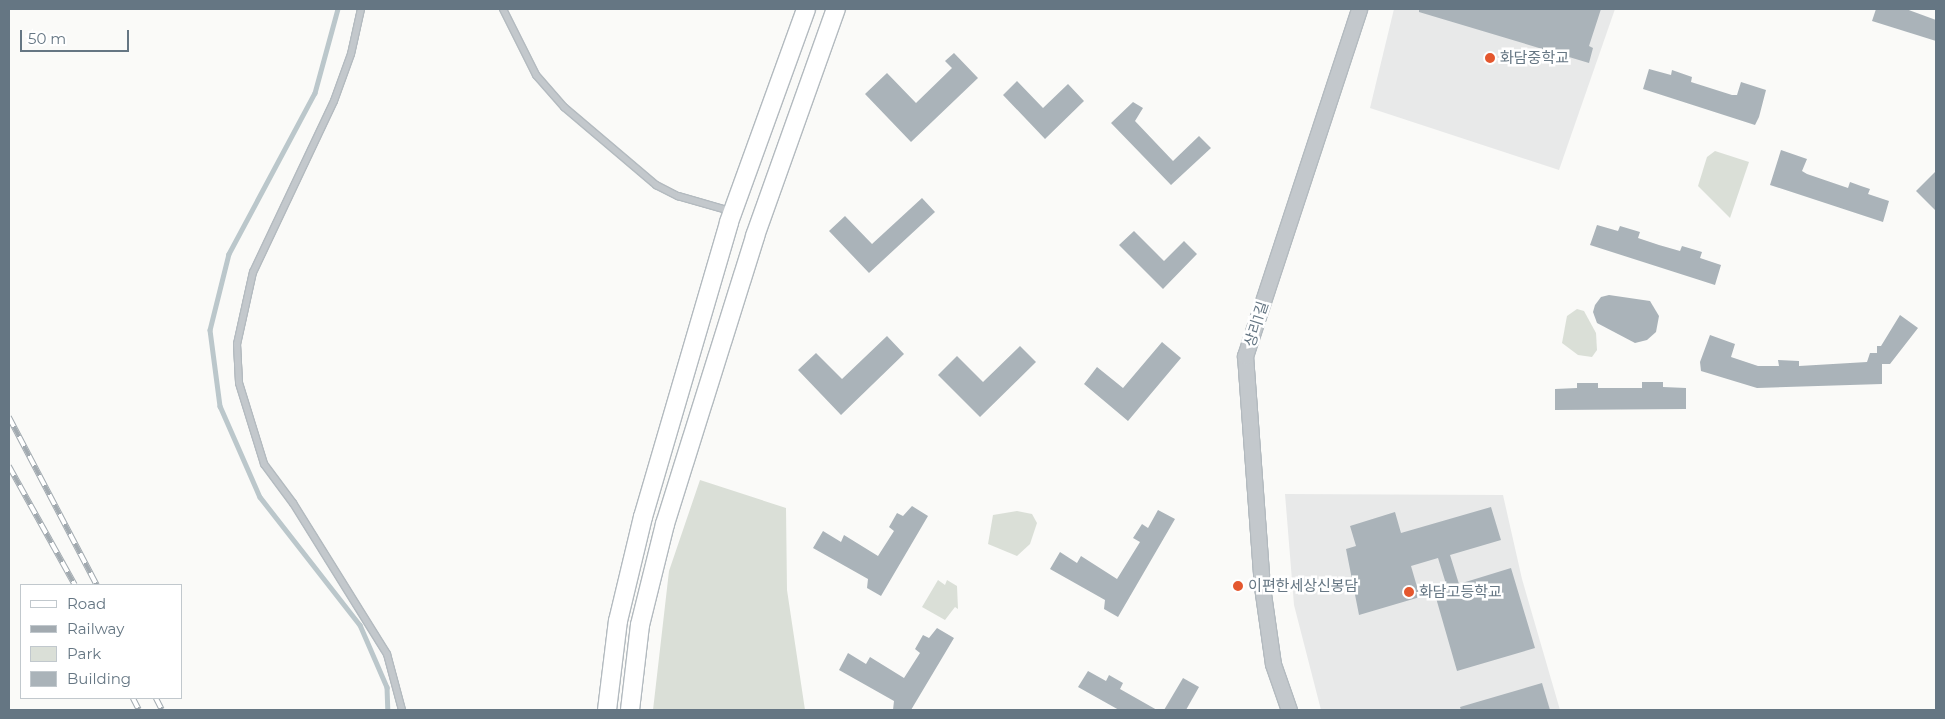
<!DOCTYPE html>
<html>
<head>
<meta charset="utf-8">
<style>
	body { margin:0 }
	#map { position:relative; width:1945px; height:719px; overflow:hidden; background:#fafaf8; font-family:Montserrat,"Noto Sans KR",sans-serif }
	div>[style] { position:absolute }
	.built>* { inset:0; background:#e8e9e9 }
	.green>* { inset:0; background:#dadfd7 }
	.stream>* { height:4.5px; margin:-2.25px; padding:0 2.25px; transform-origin:2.25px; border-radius:2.25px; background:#bbc7cb }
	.building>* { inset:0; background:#aab3b9 }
	.roads { filter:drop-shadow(1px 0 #b3babf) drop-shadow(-1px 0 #b3babf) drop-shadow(0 1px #b3babf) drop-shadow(0 -1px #b3babf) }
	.service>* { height:6px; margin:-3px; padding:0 3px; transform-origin:3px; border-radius:3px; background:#c3c8cc }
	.tertiary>* { height:15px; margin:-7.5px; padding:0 7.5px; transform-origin:7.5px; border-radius:7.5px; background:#c3c8cc }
	.secondary>* { height:18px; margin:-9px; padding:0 9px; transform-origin:9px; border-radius:9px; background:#fff }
	.rail>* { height:5.5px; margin-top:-2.75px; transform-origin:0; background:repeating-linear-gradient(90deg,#fff 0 11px,#a2aab0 0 22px); box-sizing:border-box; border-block:1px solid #a2aab0 }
	.dots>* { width:14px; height:14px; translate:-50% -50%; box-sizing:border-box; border:2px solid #fff; border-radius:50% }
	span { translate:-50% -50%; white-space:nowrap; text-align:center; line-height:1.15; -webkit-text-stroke:5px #fff; paint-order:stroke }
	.poi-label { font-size:15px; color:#657683 }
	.left { translate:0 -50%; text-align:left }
	.street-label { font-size:15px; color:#657683 }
	.frame { position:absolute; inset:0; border:10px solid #657683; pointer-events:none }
	.legend { position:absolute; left:20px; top:584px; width:162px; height:115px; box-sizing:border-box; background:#fff; border:1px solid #c1c8cd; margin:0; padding:6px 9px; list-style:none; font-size:15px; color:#657683 }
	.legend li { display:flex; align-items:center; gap:10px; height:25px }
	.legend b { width:25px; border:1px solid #c1c8cd }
	.scale { position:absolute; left:20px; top:30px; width:109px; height:22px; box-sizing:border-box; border:2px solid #657683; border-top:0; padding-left:6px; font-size:15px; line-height:18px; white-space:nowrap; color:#657683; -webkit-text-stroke:4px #fff; paint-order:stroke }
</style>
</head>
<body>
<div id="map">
	<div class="built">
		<i style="clip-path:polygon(1394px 9px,1615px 9px,1559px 170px,1370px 108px)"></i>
		<i style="clip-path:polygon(1285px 494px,1503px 495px,1522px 579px,1560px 710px,1321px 710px,1294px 605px)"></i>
	</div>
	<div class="green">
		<i style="clip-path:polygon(1715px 151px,1749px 162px,1730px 218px,1698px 186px,1707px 157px)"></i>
		<i style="clip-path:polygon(1577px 309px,1584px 311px,1596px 333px,1597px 350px,1592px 357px,1578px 355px,1562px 343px,1567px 316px)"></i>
		<i style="clip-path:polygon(700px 480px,786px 508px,787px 590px,805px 710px,653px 710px,669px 571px)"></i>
		<i style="clip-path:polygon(1017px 511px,1032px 514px,1037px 523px,1030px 544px,1017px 556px,988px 544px,993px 515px)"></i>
		<i style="clip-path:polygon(938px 580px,945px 585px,947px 580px,957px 586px,958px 609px,955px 607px,945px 620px,922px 607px)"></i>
	</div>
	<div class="stream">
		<i style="left:338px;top:9px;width:87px;rotate:105.3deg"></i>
		<i style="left:315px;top:93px;width:183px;rotate:118.1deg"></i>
		<i style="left:229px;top:254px;width:78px;rotate:104deg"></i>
		<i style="left:210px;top:330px;width:77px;rotate:82.5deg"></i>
		<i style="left:220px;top:406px;width:99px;rotate:66.3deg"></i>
		<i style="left:260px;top:497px;width:162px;rotate:52deg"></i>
		<i style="left:360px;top:625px;width:68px;rotate:66.5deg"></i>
		<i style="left:387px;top:687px;width:23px;rotate:88deg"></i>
	</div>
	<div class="building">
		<i style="clip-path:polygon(1419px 9px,1601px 9px,1589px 46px,1593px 48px,1589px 63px,1419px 12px)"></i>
		<i style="clip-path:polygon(1876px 9px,1906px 9px,1936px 20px,1936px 41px,1872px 21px)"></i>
		<i style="clip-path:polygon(954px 53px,978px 78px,911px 142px,865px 94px,887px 73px,916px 103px,952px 68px,945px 61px)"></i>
		<i style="clip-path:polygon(1649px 69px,1671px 75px,1672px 70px,1692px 77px,1691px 82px,1732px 95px,1737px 95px,1741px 82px,1766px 90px,1759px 117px,1755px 125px,1643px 89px)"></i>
		<i style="clip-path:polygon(1017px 81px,1043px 108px,1068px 84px,1084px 101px,1045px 139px,1003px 95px)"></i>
		<i style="clip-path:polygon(1133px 102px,1143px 108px,1135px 121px,1173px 161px,1199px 136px,1211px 148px,1171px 185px,1111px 123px)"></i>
		<i style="clip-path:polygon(1781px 150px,1807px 159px,1802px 171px,1807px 174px,1848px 188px,1850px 182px,1861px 186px,1870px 189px,1868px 194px,1889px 201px,1883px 222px,1770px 185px)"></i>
		<i style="clip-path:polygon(1936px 171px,1936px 211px,1916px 191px)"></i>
		<i style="clip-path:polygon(922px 198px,935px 212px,869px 273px,829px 231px,845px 216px,872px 244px)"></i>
		<i style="clip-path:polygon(1597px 225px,1618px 231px,1620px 226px,1640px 232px,1638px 238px,1659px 245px,1680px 251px,1682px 246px,1702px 252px,1700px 258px,1721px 265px,1715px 285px,1590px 245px)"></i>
		<i style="clip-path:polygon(1134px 231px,1164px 261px,1184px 241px,1197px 254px,1163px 289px,1119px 245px)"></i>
		<i style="clip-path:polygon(1609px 295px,1650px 301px,1659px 316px,1656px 332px,1647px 340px,1635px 343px,1597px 323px,1593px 312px,1595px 305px,1601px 297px)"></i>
		<i style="clip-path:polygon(1900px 315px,1918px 328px,1890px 364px,1882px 364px,1882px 384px,1757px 388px,1701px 371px,1700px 362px,1710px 335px,1735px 344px,1731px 357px,1758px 366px,1779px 366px,1778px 360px,1799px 361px,1799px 366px,1867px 362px,1870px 353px,1877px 353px,1877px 346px,1881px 346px)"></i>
		<i style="clip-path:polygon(887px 336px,904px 354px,841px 415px,798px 370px,816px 353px,842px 379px)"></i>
		<i style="clip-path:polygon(1162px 342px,1181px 358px,1128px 421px,1084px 384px,1097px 367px,1123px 388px)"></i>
		<i style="clip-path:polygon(1020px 346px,1036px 362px,980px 417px,938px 375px,957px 356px,983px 382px)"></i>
		<i style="clip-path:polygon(1642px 382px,1663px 382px,1663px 387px,1686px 388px,1686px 409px,1555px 410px,1555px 389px,1577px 388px,1577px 383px,1598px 383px,1598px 388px,1642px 388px)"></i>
		<i style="clip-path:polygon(912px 506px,928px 516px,881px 596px,867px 588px,868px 579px,813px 548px,823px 531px,841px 542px,844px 535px,878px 556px,894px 531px,889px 527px,897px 513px,903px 516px)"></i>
		<i style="clip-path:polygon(1491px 507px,1501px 540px,1450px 555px,1459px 584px,1511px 568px,1535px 648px,1457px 671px,1434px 591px,1447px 587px,1438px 558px,1411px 566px,1420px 597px,1359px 615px,1346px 549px,1356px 546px,1350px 526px,1395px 512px,1401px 533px)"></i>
		<i style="clip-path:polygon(1158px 510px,1175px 519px,1118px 617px,1104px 609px,1105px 600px,1050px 569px,1060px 552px,1077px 563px,1081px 556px,1117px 579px,1140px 542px,1133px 538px,1142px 524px,1148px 528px)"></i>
		<i style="clip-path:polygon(937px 628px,954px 638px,911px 710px,893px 710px,894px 701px,839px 670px,848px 653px,866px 664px,870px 657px,904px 678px,920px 653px,915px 649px,923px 635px,929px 638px)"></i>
		<i style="clip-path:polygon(1088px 671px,1106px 681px,1109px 675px,1123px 683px,1120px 689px,1157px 710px,1119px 710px,1078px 687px)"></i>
		<i style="clip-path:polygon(1183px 678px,1199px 687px,1186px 710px,1164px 710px)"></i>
		<i style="clip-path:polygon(1542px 683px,1550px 710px,1461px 710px,1460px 707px)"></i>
	</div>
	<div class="roads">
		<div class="service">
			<i style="left:361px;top:9px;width:46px;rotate:102.5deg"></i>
			<i style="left:351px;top:54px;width:50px;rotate:109.9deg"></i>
			<i style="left:334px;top:101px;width:189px;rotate:115.3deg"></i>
			<i style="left:253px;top:272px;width:74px;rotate:102.5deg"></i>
			<i style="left:237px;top:344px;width:39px;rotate:87deg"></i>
			<i style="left:239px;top:383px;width:85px;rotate:72.8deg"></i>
			<i style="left:264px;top:464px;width:49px;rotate:53.4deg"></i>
			<i style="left:293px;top:503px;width:178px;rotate:58.1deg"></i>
			<i style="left:387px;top:654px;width:58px;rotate:75deg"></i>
			<i style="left:503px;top:9px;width:74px;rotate:63.4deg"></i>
			<i style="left:536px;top:75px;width:43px;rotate:48.8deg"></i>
			<i style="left:564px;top:107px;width:121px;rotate:40.3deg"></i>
			<i style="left:656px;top:185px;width:25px;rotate:27deg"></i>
			<i style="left:678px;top:196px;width:54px;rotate:16.1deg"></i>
		</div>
		<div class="tertiary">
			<i style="left:1289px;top:710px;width:49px;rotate:-109.2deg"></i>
			<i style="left:1273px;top:664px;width:78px;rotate:-98.1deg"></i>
			<i style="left:1262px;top:587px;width:232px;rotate:-94.2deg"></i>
			<i style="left:1245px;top:356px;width:365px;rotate:-71.8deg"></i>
		</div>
		<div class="secondary">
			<i style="left:607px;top:710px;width:90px;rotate:-83deg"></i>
			<i style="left:618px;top:621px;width:107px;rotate:-76.5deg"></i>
			<i style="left:643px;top:517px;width:307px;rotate:-73.7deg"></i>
			<i style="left:729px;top:222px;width:226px;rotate:-70.1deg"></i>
			<i style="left:630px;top:710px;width:86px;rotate:-83.3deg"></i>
			<i style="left:640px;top:625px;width:104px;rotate:-76.1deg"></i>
			<i style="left:665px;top:524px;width:302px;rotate:-72.6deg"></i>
			<i style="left:755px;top:236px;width:241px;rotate:-70.4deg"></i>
		</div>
	</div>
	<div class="rail">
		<i style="left:9px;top:417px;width:190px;rotate:62.4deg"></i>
		<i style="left:9px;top:466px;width:136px;rotate:61deg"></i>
		<i style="left:133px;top:698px;width:13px;rotate:63deg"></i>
		<i style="left:156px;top:698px;width:13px;rotate:63deg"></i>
	</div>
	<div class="dots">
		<i style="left:1490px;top:58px;background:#e4572e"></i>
		<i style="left:1238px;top:586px;background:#e4572e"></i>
		<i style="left:1409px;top:592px;background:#e4572e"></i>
	</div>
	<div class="poi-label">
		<span class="left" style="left:1500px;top:58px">화담중학교</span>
		<span class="left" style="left:1248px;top:586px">이편한세상신봉담</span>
		<span class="left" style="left:1419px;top:592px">화담고등학교</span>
	</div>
	<div class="street-label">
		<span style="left:1256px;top:324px;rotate:-72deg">상리1길</span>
	</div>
	<div class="frame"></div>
	<ul class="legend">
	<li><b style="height:6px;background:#fff"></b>Road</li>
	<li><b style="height:6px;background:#a2aab0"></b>Railway</li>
	<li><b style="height:14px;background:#dadfd7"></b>Park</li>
	<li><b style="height:14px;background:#aab3b9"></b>Building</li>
	</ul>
	<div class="scale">50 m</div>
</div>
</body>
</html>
